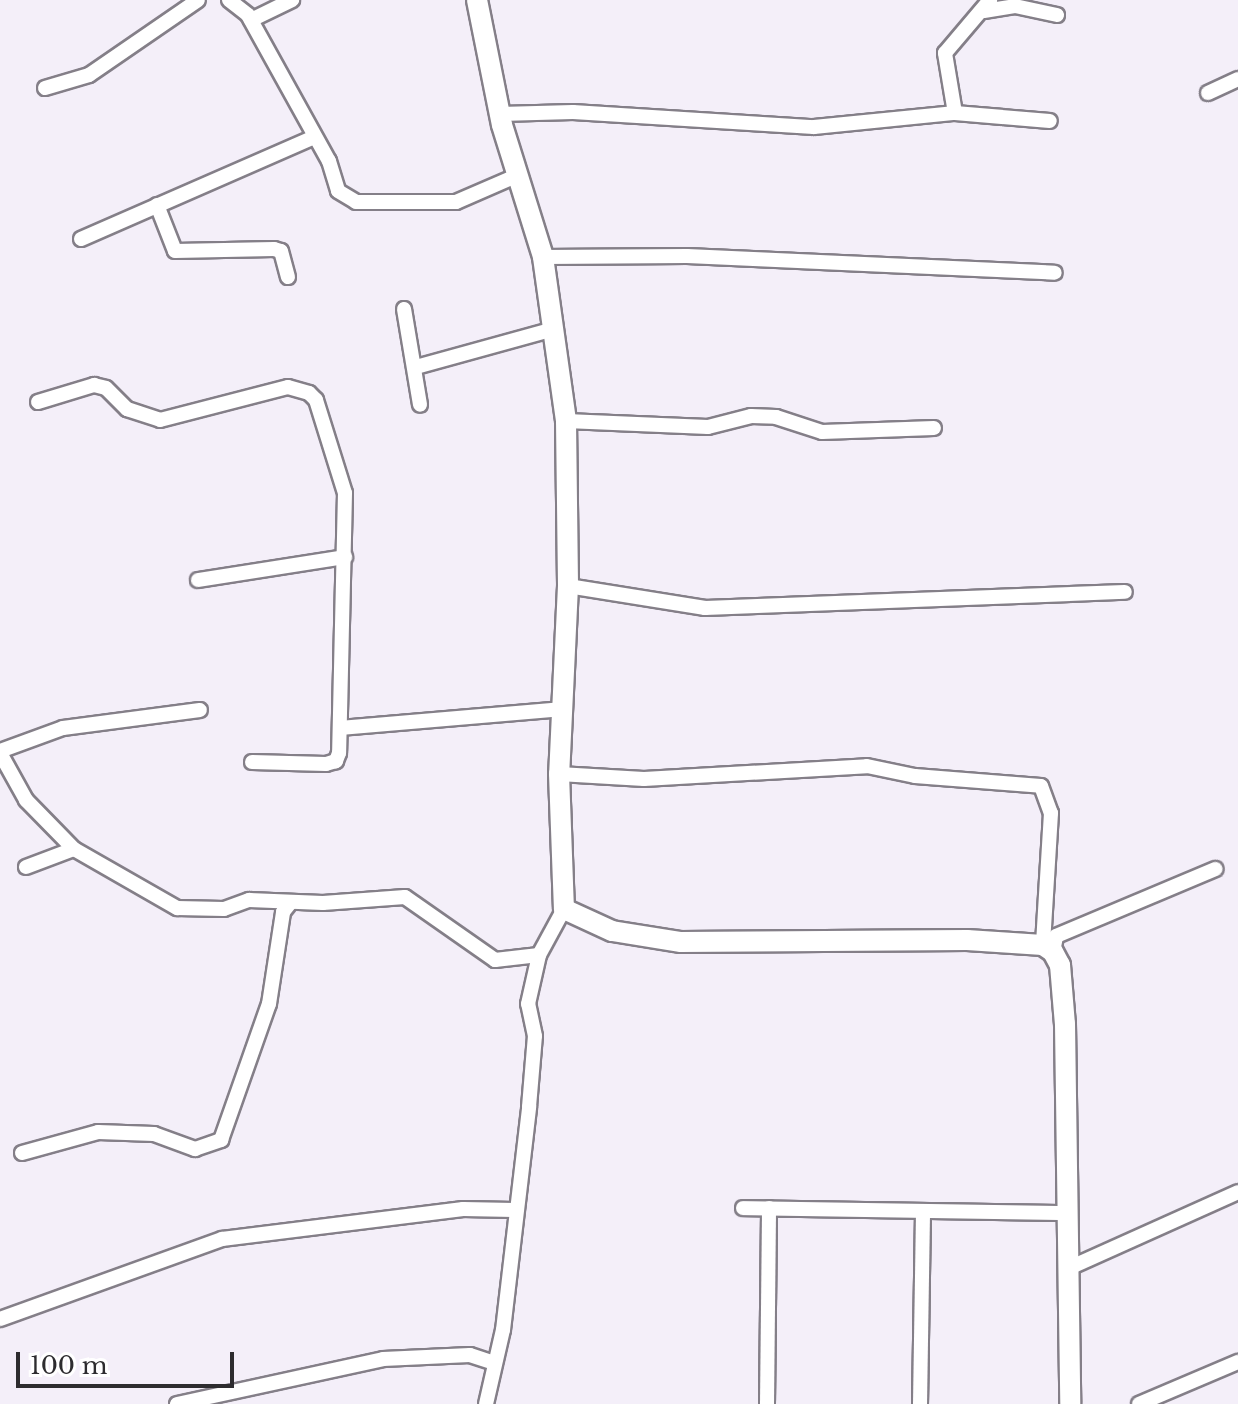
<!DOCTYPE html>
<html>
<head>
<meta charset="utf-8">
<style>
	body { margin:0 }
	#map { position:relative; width:1238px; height:1404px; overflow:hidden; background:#f4eff9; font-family:"Libre Baskerville",serif }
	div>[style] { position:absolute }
	.roads { filter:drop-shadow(2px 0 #847f88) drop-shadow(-2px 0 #847f88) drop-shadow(0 2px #847f88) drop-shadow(0 -2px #847f88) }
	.street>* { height:14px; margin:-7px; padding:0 7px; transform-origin:7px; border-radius:7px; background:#fff }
	.secondary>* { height:20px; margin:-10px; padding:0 10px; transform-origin:10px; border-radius:10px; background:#fff }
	span { translate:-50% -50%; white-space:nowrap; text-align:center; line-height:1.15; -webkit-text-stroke:6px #fff; paint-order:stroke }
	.scale { position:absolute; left:16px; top:1352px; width:218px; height:36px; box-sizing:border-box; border:4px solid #2d2c2f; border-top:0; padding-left:10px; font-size:24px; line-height:28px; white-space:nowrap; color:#2d2c2f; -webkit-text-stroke:6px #fff; paint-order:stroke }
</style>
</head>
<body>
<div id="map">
	<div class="roads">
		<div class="street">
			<i style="left:229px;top:0;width:24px;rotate:38deg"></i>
			<i style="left:248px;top:15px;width:167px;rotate:61deg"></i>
			<i style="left:329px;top:161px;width:31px;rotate:73deg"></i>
			<i style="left:338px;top:191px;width:21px;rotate:31deg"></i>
			<i style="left:356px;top:202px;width:100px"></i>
			<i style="left:456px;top:202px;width:65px;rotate:-23.4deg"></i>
			<i style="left:984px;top:11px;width:31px;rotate:-9deg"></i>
			<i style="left:1015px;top:6px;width:43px;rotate:12.1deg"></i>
			<i style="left:251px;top:20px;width:46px;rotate:-26deg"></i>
			<i style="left:45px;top:88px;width:46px;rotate:-16.5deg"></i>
			<i style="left:89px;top:75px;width:132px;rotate:-34.5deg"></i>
			<i style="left:1208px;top:93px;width:33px;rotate:-25deg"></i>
			<i style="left:955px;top:113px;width:61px;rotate:-99.5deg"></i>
			<i style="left:945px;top:53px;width:70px;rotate:-49.7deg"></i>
			<i style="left:500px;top:114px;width:73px;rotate:-1.6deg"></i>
			<i style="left:573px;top:112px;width:241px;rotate:3.6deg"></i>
			<i style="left:814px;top:127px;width:142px;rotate:-5.7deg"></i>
			<i style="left:955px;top:113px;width:95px;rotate:4.8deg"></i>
			<i style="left:157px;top:205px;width:49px;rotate:68.6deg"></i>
			<i style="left:175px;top:251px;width:99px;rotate:-1.2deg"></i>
			<i style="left:274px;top:249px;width:7px;rotate:16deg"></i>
			<i style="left:281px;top:251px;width:27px;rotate:75deg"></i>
			<i style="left:81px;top:239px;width:255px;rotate:-23.6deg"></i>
			<i style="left:543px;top:257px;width:144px;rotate:-0.4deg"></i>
			<i style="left:687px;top:256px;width:368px;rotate:2.6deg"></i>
			<i style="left:404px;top:309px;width:97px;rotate:80.5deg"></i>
			<i style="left:416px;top:367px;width:143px;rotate:-15.4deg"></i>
			<i style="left:38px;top:402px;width:59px;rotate:-16.9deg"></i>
			<i style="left:94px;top:385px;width:12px;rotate:14deg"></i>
			<i style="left:106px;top:388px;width:30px;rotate:45deg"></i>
			<i style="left:127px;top:409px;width:35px;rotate:18deg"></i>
			<i style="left:160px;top:420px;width:132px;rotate:-14.5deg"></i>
			<i style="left:288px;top:387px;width:22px;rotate:16deg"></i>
			<i style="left:309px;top:393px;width:10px;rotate:45deg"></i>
			<i style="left:316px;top:400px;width:97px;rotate:72.7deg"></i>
			<i style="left:345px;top:493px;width:260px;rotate:91.3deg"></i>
			<i style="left:339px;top:753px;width:9px;rotate:111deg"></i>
			<i style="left:336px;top:761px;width:10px;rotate:163deg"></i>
			<i style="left:326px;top:764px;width:74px;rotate:-178.5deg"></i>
			<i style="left:566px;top:421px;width:142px;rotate:2.4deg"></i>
			<i style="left:708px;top:427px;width:44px;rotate:-14.3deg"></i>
			<i style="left:751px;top:416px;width:25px;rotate:2deg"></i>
			<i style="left:776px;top:417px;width:48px;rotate:18.1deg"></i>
			<i style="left:822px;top:432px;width:112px;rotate:-2deg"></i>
			<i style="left:198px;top:580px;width:149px;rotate:-8.9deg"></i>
			<i style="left:568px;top:586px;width:139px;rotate:9.1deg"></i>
			<i style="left:705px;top:608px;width:420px;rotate:-2.2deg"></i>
			<i style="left:341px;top:728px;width:222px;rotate:-4.9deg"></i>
			<i style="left:0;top:751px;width:67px;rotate:-20.1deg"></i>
			<i style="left:63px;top:728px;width:138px;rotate:-7.5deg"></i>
			<i style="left:0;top:753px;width:54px;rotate:61deg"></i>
			<i style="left:26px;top:800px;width:69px;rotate:45.6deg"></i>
			<i style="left:74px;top:849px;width:119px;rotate:29.8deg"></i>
			<i style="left:177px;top:908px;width:47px;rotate:1.2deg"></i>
			<i style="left:224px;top:909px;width:27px;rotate:-20deg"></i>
			<i style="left:249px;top:900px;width:74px;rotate:2.3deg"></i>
			<i style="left:323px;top:903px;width:82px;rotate:-4.2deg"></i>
			<i style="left:405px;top:897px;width:110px;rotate:35deg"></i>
			<i style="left:495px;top:960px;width:44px;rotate:-6.5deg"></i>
			<i style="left:559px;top:774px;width:85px;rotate:3.4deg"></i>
			<i style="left:644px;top:779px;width:223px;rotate:-3.3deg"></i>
			<i style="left:867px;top:766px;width:49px;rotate:11.8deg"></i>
			<i style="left:915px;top:776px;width:126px;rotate:4.5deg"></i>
			<i style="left:1041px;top:786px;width:29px;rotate:70deg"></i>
			<i style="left:1051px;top:813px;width:132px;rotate:93.5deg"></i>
			<i style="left:26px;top:867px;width:51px;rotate:-20.6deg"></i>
			<i style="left:1053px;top:952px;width:16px;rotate:-79deg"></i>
			<i style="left:1056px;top:936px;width:173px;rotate:-22.8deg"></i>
			<i style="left:22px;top:1153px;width:79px;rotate:-15.4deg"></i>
			<i style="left:98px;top:1132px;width:56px;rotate:2deg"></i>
			<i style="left:154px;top:1134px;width:44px;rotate:20.1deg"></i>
			<i style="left:195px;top:1149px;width:28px;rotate:-19deg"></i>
			<i style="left:221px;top:1140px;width:144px;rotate:-70.6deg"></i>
			<i style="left:269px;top:1004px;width:93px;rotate:-81.3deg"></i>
			<i style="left:283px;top:912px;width:11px;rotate:-52deg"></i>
			<i style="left:743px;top:1208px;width:325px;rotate:0.9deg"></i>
			<i style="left:1069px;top:1268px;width:185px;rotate:-24.2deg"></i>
			<i style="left:0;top:1319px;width:236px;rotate:-19.8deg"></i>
			<i style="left:222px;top:1239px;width:243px;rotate:-7.1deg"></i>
			<i style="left:463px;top:1209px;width:51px;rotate:1.1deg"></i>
			<i style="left:177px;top:1404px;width:211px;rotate:-12.3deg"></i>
			<i style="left:383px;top:1359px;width:87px;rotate:-2.6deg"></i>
			<i style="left:470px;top:1355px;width:26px;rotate:18deg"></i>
			<i style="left:486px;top:1404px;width:76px;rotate:-77.1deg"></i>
			<i style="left:503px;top:1330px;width:225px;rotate:-83.3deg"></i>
			<i style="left:529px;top:1107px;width:71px;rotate:-85.2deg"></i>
			<i style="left:535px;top:1036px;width:33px;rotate:-102deg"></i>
			<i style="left:528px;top:1004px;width:50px;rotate:-77.3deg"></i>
			<i style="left:539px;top:955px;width:52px;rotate:-61.5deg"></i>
			<i style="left:767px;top:1404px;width:196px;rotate:-89.4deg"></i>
			<i style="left:920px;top:1404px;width:193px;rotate:-89.1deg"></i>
			<i style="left:1139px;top:1404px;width:108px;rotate:-23deg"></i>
		</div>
		<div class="secondary">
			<i style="left:477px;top:0;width:127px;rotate:78.7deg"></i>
			<i style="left:502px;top:125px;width:138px;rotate:72.7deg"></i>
			<i style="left:543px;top:257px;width:166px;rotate:82deg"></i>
			<i style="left:566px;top:421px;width:165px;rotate:89.3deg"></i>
			<i style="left:568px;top:586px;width:188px;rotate:92.7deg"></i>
			<i style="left:559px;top:774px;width:135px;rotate:87.9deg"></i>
			<i style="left:564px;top:909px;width:53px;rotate:24.6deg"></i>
			<i style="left:612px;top:931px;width:70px;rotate:9.1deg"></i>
			<i style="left:681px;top:942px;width:286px;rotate:-0.4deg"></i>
			<i style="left:967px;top:940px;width:76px;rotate:3.8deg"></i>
			<i style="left:1043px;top:945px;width:12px;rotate:35deg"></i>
			<i style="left:1053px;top:952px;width:15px;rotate:62deg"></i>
			<i style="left:1060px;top:965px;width:59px;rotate:85.2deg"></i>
			<i style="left:1065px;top:1024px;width:380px;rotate:89.2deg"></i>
		</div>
	</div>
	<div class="scale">100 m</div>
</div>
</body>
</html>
